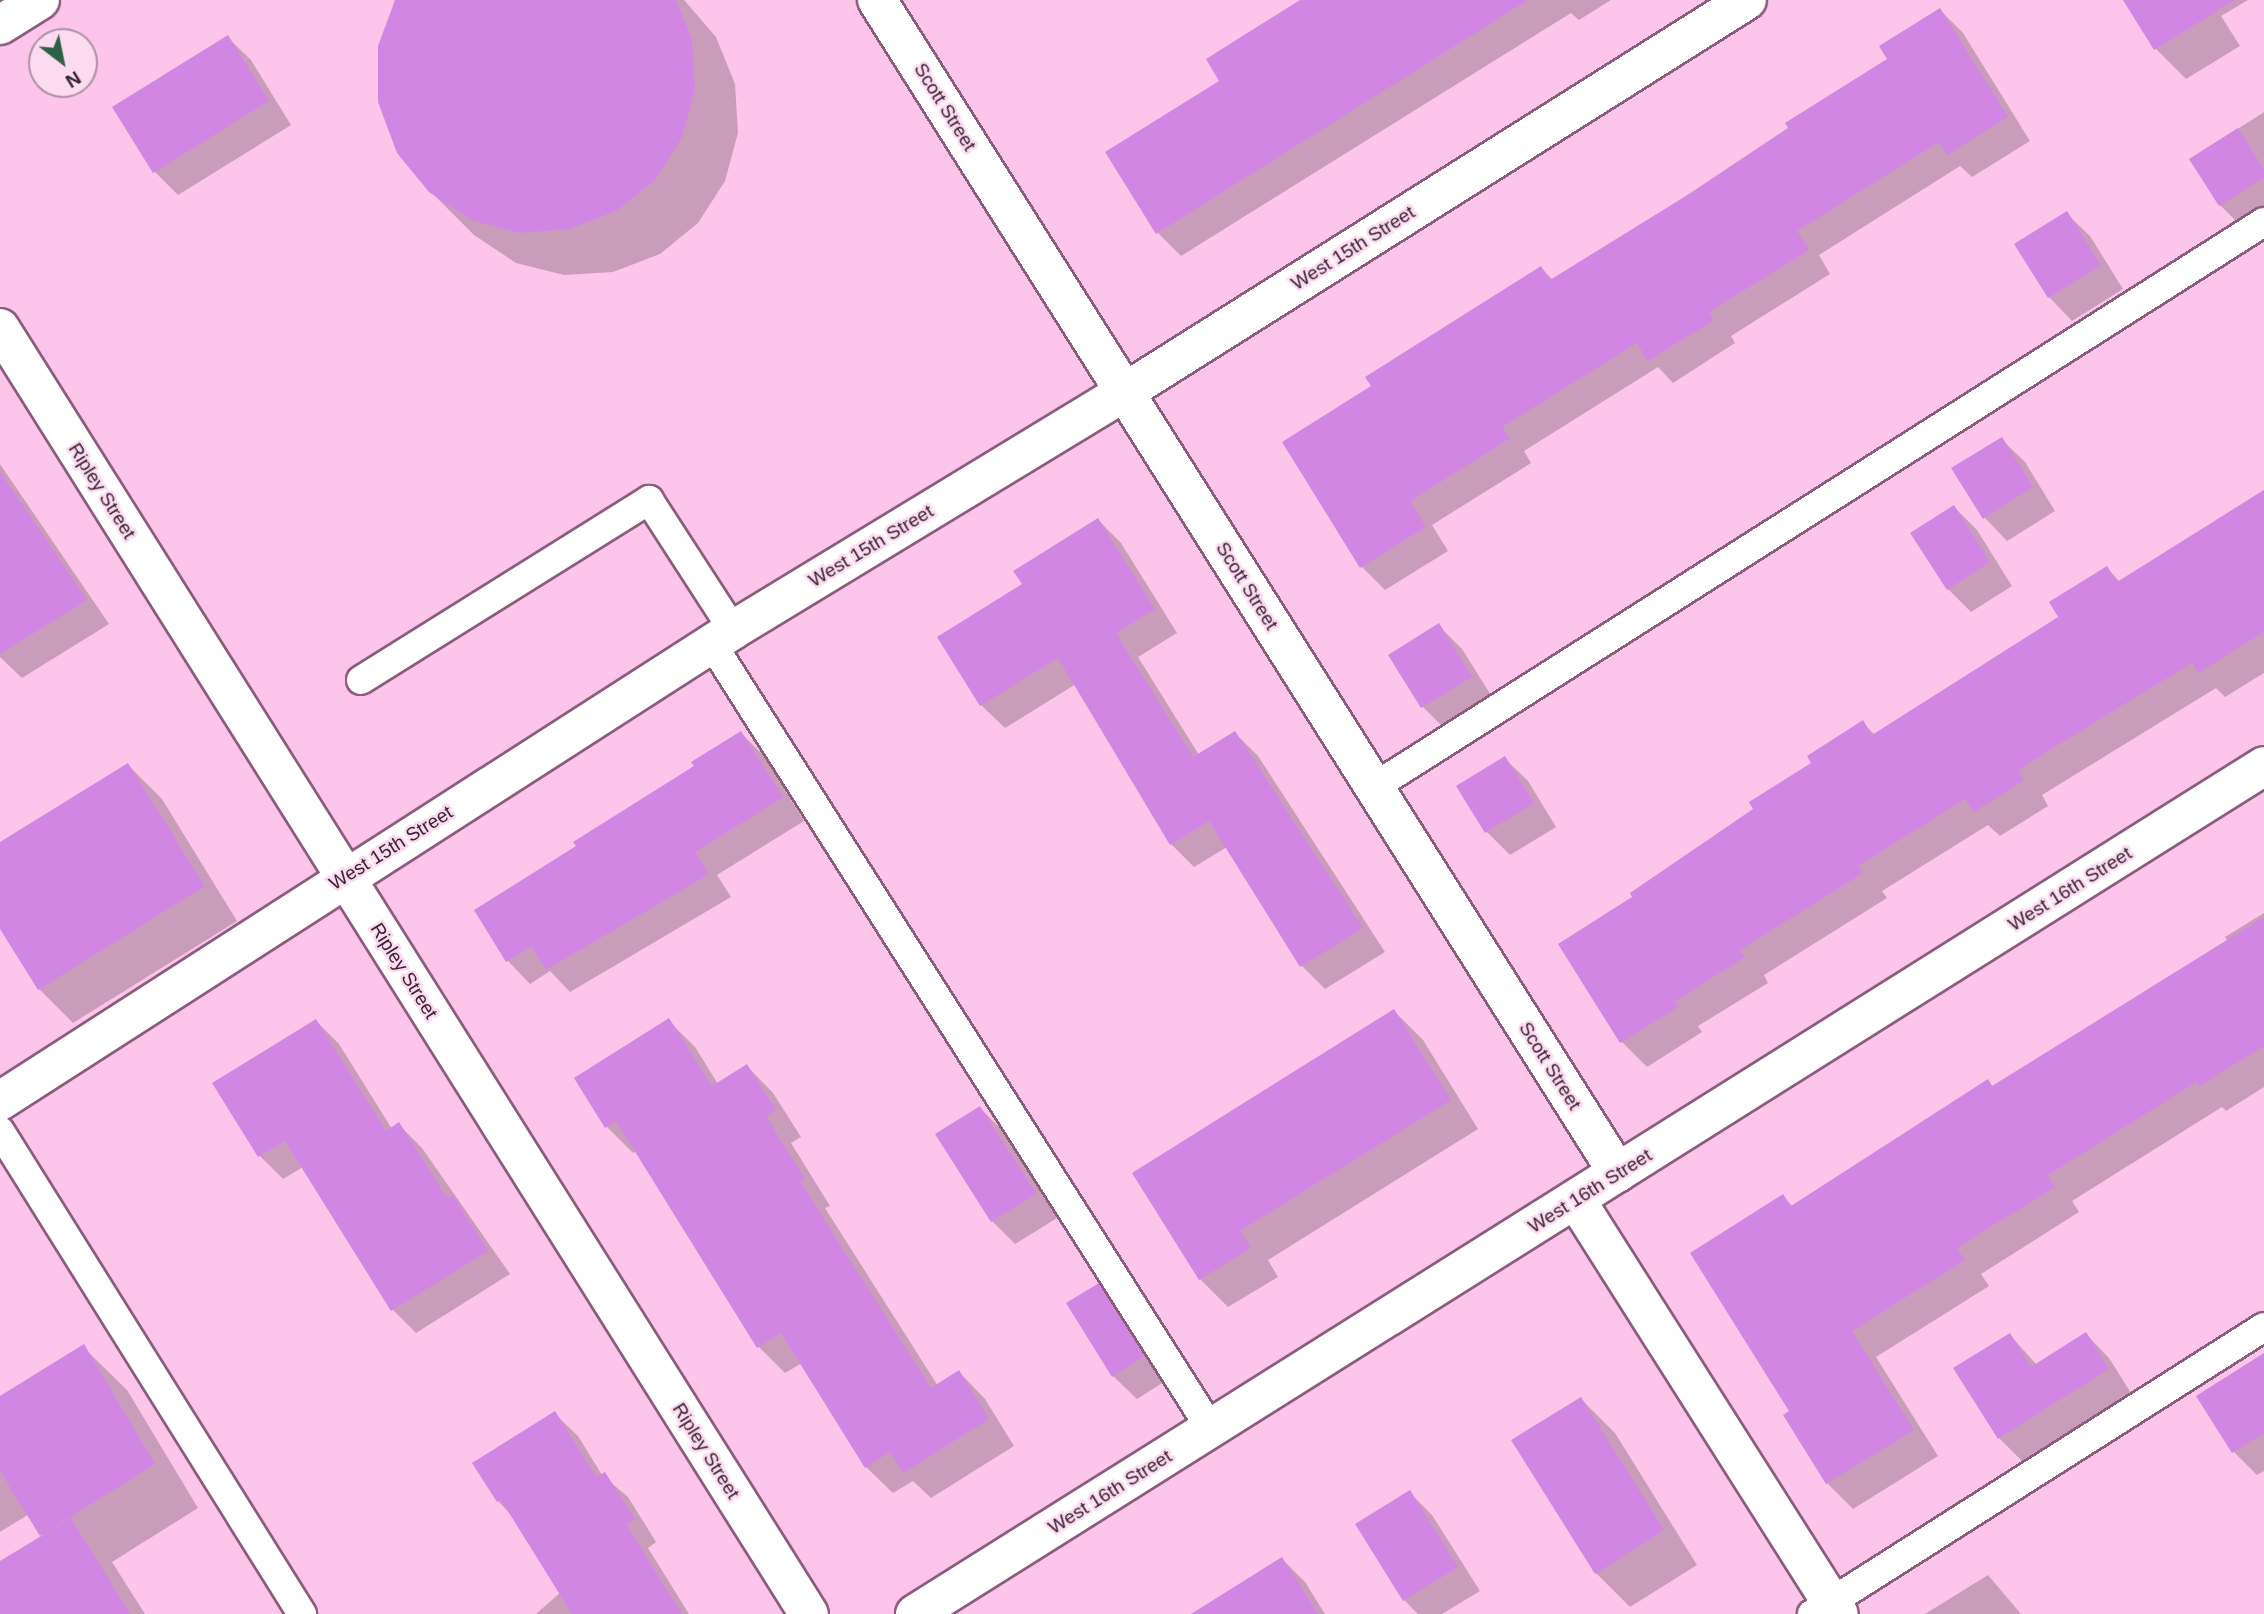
<!DOCTYPE html>
<html>
<head>
<meta charset="utf-8">
<style>
	body { margin:0 }
	#map { position:relative; width:2264px; height:1614px; overflow:hidden; background:#fcc5e9; font-family:Arial,sans-serif }
	div>[style] { position:absolute }
	.shadow>* { inset:0; background:#0003 }
	.building>* { inset:0; background:#d186e3 }
	.roads { filter:drop-shadow(2px 0 #8b5c7c) drop-shadow(-2px 0 #8b5c7c) drop-shadow(0 2px #8b5c7c) drop-shadow(0 -2px #8b5c7c) }
	.lane>* { height:28px; margin:-14px; padding:0 14px; transform-origin:14px; border-radius:14px; background:#fff }
	.street>* { height:38px; margin:-19px; padding:0 19px; transform-origin:19px; border-radius:19px; background:#fff }
	span { translate:-50% -50%; white-space:nowrap; text-align:center; line-height:1.15; -webkit-text-stroke:5px #fcdaef; paint-order:stroke }
	.street-label { font-size:19px; color:#382331 }
	.north { position:absolute; left:28px; top:28px; width:70px; height:70px; box-sizing:border-box; background:#fcdaef; border:2px solid #ae91a3; border-radius:50%; rotate:148deg; font-size:19px; font-weight:700; line-height:28px; text-align:center; color:#382331 }
	.north::after { content:''; display:block; margin:auto; width:24px; height:32px; background:#2d6247; clip-path:polygon(50% 0,100% 100%,50% 72%,0 100%) }
</style>
</head>
<body>
<div id="map">
	<div class="shadow">
		<i style="clip-path:polygon(397px 0,684px 0,716px 37px,735px 84px,738px 133px,725px 181px,698px 223px,660px 254px,613px 272px,564px 275px,516px 263px,474px 235px,430px 191px)"></i>
		<i style="clip-path:polygon(1306px 0,1611px 0,1579px 20px,1571px 13px,1181px 256px,1158px 233px,1108px 153px,1222px 82px)"></i>
		<i style="clip-path:polygon(2125px 0,2248px 0,2221px 16px,2240px 46px,2186px 79px,2156px 49px)"></i>
		<i style="clip-path:polygon(1940px 10px,1963px 33px,2030px 141px,1972px 177px,1960px 166px,1819px 255px,1830px 274px,1731px 336px,1735px 343px,1673px 383px,1658px 367px,1524px 451px,1531px 463px,1432px 525px,1448px 551px,1385px 590px,1362px 567px,1284px 443px,1373px 387px,1541px 268px,1553px 280px,1690px 195px,1890px 60px)"></i>
		<i style="clip-path:polygon(227px 37px,251px 60px,291px 125px,178px 195px,155px 172px,114px 107px)"></i>
		<i style="clip-path:polygon(2264px 112px,2264px 215px,2243px 228px,2220px 205px,2191px 159px)"></i>
		<i style="clip-path:polygon(2066px 213px,2090px 236px,2123px 289px,2072px 321px,2049px 297px,2016px 244px)"></i>
		<i style="clip-path:polygon(2001px 439px,2025px 462px,2055px 511px,2007px 541px,1984px 517px)"></i>
		<i style="clip-path:polygon(0 464px,109px 624px,22px 678px,0 657px)"></i>
		<i style="clip-path:polygon(2264px 490px,2264px 673px,2225px 697px,2216px 688px,2042px 795px,2048px 806px,2000px 836px,1988px 825px,1882px 891px,1887px 898px,1764px 975px,1768px 983px,1698px 1026px,1702px 1032px,1647px 1067px,1622px 1042px,1561px 944px,1635px 898px,1756px 810px,1863px 723px,1875px 735px,2061px 617px,2107px 568px,2120px 582px)"></i>
		<i style="clip-path:polygon(1954px 507px,1977px 530px,2012px 586px,1971px 612px,1948px 589px)"></i>
		<i style="clip-path:polygon(1098px 520px,1121px 543px,1177px 633px,1138px 657px,1199px 755px,1235px 733px,1258px 756px,1385px 952px,1325px 989px,1302px 966px,1227px 847px,1194px 867px,1171px 844px,1076px 684px,1005px 728px,981px 705px,939px 638px,1024px 585px)"></i>
		<i style="clip-path:polygon(1439px 626px,1462px 649px,1494px 700px,1446px 730px,1423px 707px,1390px 656px)"></i>
		<i style="clip-path:polygon(741px 733px,764px 756px,804px 821px,717px 875px,731px 897px,570px 992px,550px 971px,530px 984px,507px 960px,578px 847px)"></i>
		<i style="clip-path:polygon(1504px 758px,1528px 781px,1556px 827px,1510px 855px,1487px 832px,1458px 787px)"></i>
		<i style="clip-path:polygon(128px 765px,162px 799px,237px 921px,73px 1023px,39px 989px,0 926px,0 844px)"></i>
		<i style="clip-path:polygon(2264px 913px,2264px 1087px,2226px 1111px,2222px 1107px,2072px 1201px,2079px 1212px,1981px 1274px,1989px 1286px,1876px 1357px,1938px 1456px,1853px 1509px,1827px 1483px,1785px 1416px,1791px 1412px,1783px 1197px,1793px 1207px,1988px 1081px,1994px 1088px,2228px 941px,2225px 937px)"></i>
		<i style="clip-path:polygon(1394px 1011px,1423px 1040px,1478px 1129px,1268px 1260px,1278px 1277px,1228px 1307px,1200px 1279px)"></i>
		<i style="clip-path:polygon(316px 1021px,339px 1044px,392px 1129px,399px 1125px,422px 1148px,510px 1274px,416px 1333px,393px 1310px,303px 1167px,283px 1179px,260px 1156px,215px 1084px)"></i>
		<i style="clip-path:polygon(669px 1021px,695px 1047px,718px 1084px,747px 1066px,773px 1093px,801px 1137px,791px 1143px,830px 1206px,825px 1208px,938px 1386px,959px 1372px,985px 1399px,1014px 1446px,931px 1498px,913px 1481px,893px 1493px,866px 1467px,802px 1363px,785px 1373px,759px 1347px,636px 1151px,633px 1153px,607px 1127px)"></i>
		<i style="clip-path:polygon(980px 1108px,1003px 1131px,1057px 1218px,1015px 1244px,992px 1221px)"></i>
		<i style="clip-path:polygon(1098px 1285px,1121px 1308px,1167px 1380px,1137px 1399px,1113px 1376px)"></i>
		<i style="clip-path:polygon(2086px 1334px,2109px 1358px,2131px 1393px,2022px 1461px,1999px 1438px,2010px 1335px,2037px 1365px)"></i>
		<i style="clip-path:polygon(83px 1347px,127px 1390px,198px 1508px,112px 1562px,145px 1614px,0 1614px,0 1563px,43px 1537px,29px 1514px,0 1532px,0 1398px)"></i>
		<i style="clip-path:polygon(2264px 1362px,2264px 1471px,2257px 1475px,2234px 1452px)"></i>
		<i style="clip-path:polygon(1581px 1399px,1615px 1433px,1697px 1565px,1630px 1607px,1596px 1573px)"></i>
		<i style="clip-path:polygon(554px 1413px,578px 1436px,602px 1475px,628px 1497px,656px 1542px,648px 1548px,689px 1614px,536px 1614px,561px 1592px,514px 1518px,498px 1501px)"></i>
		<i style="clip-path:polygon(1409px 1492px,1432px 1515px,1480px 1591px,1442px 1614px,1418px 1614px,1404px 1600px)"></i>
		<i style="clip-path:polygon(1282px 1559px,1305px 1582px,1325px 1614px,1235px 1614px)"></i>
		<i style="clip-path:polygon(1988px 1575px,2021px 1614px,1925px 1614px)"></i>
	</div>
	<div class="building">
		<i style="clip-path:polygon(395px 0,676px 0,692px 39px,695px 89px,682px 137px,655px 180px,616px 211px,569px 229px,519px 233px,471px 220px,429px 192px,397px 153px,378px 102px,378px 46px)"></i>
		<i style="clip-path:polygon(1300px 0,1528px 0,1156px 234px,1105px 152px,1219px 81px,1206px 59px)"></i>
		<i style="clip-path:polygon(2123px 0,2235px 0,2154px 50px)"></i>
		<i style="clip-path:polygon(1940px 8px,2008px 117px,1947px 155px,1939px 142px,1797px 231px,1809px 250px,1709px 312px,1714px 320px,1648px 361px,1637px 343px,1502px 427px,1509px 439px,1410px 501px,1426px 527px,1360px 568px,1282px 442px,1371px 386px,1365px 377px,1541px 266px,1550px 280px,1689px 194px,1788px 128px,1785px 123px,1887px 59px,1879px 46px)"></i>
		<i style="clip-path:polygon(228px 35px,269px 101px,153px 173px,112px 107px)"></i>
		<i style="clip-path:polygon(2238px 128px,2264px 169px,2264px 178px,2219px 206px,2189px 159px)"></i>
		<i style="clip-path:polygon(2067px 211px,2101px 265px,2048px 298px,2014px 244px)"></i>
		<i style="clip-path:polygon(2002px 437px,2033px 487px,1983px 519px,1951px 468px)"></i>
		<i style="clip-path:polygon(0 472px,87px 600px,0 654px)"></i>
		<i style="clip-path:polygon(2264px 490px,2264px 632px,2198px 673px,2192px 663px,2116px 709px,2018px 770px,2024px 780px,1974px 812px,1965px 799px,1858px 866px,1863px 873px,1740px 950px,1745px 957px,1675px 1001px,1678px 1007px,1620px 1043px,1558px 944px,1632px 897px,1630px 893px,1753px 809px,1749px 802px,1811px 763px,1807px 756px,1863px 720px,1872px 735px,2058px 617px,2049px 602px,2107px 566px,2117px 582px)"></i>
		<i style="clip-path:polygon(1954px 505px,1990px 562px,1947px 590px,1910px 533px)"></i>
		<i style="clip-path:polygon(1098px 518px,1155px 609px,1116px 633px,1193px 757px,1235px 731px,1363px 928px,1300px 967px,1209px 821px,1170px 845px,1058px 658px,980px 706px,937px 637px,1022px 584px,1013px 571px)"></i>
		<i style="clip-path:polygon(1439px 623px,1472px 677px,1421px 708px,1388px 655px)"></i>
		<i style="clip-path:polygon(741px 731px,783px 797px,695px 852px,709px 874px,546px 970px,531px 946px,506px 962px,474px 910px,576px 846px,573px 842px,694px 766px,691px 762px)"></i>
		<i style="clip-path:polygon(1505px 756px,1534px 803px,1485px 833px,1456px 786px)"></i>
		<i style="clip-path:polygon(128px 763px,205px 886px,38px 990px,0 929px,0 842px)"></i>
		<i style="clip-path:polygon(2264px 917px,2264px 1046px,2199px 1086px,2196px 1082px,2048px 1175px,2055px 1187px,1957px 1248px,1965px 1260px,1852px 1331px,1914px 1430px,1826px 1484px,1783px 1415px,1789px 1411px,1690px 1253px,1783px 1194px,1791px 1206px,1988px 1079px,1992px 1086px)"></i>
		<i style="clip-path:polygon(1394px 1009px,1451px 1100px,1240px 1231px,1251px 1248px,1199px 1280px,1132px 1173px)"></i>
		<i style="clip-path:polygon(669px 1018px,712px 1086px,747px 1064px,776px 1110px,766px 1116px,805px 1179px,800px 1181px,931px 1388px,959px 1370px,989px 1419px,903px 1473px,890px 1452px,865px 1468px,781px 1333px,757px 1348px,616px 1121px,605px 1128px,574px 1078px)"></i>
		<i style="clip-path:polygon(316px 1019px,386px 1131px,399px 1122px,447px 1198px,453px 1195px,488px 1251px,391px 1311px,285px 1141px,258px 1157px,212px 1083px)"></i>
		<i style="clip-path:polygon(980px 1106px,1036px 1194px,991px 1222px,935px 1134px)"></i>
		<i style="clip-path:polygon(1099px 1283px,1145px 1356px,1112px 1377px,1066px 1303px)"></i>
		<i style="clip-path:polygon(2086px 1332px,2109px 1369px,1998px 1439px,1953px 1368px,2010px 1333px,2031px 1367px)"></i>
		<i style="clip-path:polygon(84px 1344px,155px 1464px,40px 1536px,0 1471px,0 1396px)"></i>
		<i style="clip-path:polygon(2264px 1353px,2264px 1433px,2232px 1453px,2196px 1396px)"></i>
		<i style="clip-path:polygon(1581px 1397px,1664px 1530px,1595px 1574px,1511px 1440px)"></i>
		<i style="clip-path:polygon(555px 1411px,596px 1477px,605px 1472px,635px 1519px,626px 1524px,682px 1614px,572px 1614px,501px 1500px,497px 1502px,472px 1463px)"></i>
		<i style="clip-path:polygon(1410px 1490px,1458px 1567px,1403px 1601px,1355px 1524px)"></i>
		<i style="clip-path:polygon(71px 1518px,130px 1614px,0 1614px,0 1561px)"></i>
		<i style="clip-path:polygon(1282px 1557px,1318px 1614px,1191px 1614px)"></i>
	</div>
	<div class="roads">
		<div class="lane">
			<i style="left:712px;top:644px;width:930px;rotate:57.56deg"></i>
			<i style="left:361px;top:680px;width:340px;rotate:-32deg"></i>
			<i style="left:649px;top:500px;width:155px;rotate:57.1deg"></i>
			<i style="left:1374px;top:787px;width:1054px;rotate:-32.41deg"></i>
			<i style="left:0;top:1131px;width:570px;rotate:57.98deg"></i>
			<i style="left:1812px;top:1614px;width:535px;rotate:-32.41deg"></i>
		</div>
		<div class="street">
			<i style="left:877px;top:0;width:1387px;rotate:57.72deg"></i>
			<i style="left:0;top:25px;width:47px;rotate:-32deg"></i>
			<i style="left:0;top:328px;width:1519px;rotate:57.83deg"></i>
			<i style="left:0;top:1101px;width:871px;rotate:-32.72deg"></i>
			<i style="left:733px;top:630px;width:459px;rotate:-31.3deg"></i>
			<i style="left:1125px;top:392px;width:735px;rotate:-32.22deg"></i>
			<i style="left:1576px;top:1200px;width:490px;rotate:57.6deg"></i>
			<i style="left:915px;top:1614px;width:1593px;rotate:-32.15deg"></i>
		</div>
	</div>
	<div class="street-label">
		<span style="left:945px;top:107px;rotate:58deg">Scott Street</span>
		<span style="left:1353px;top:248px;rotate:-32deg">West 15th Street</span>
		<span style="left:102px;top:491px;rotate:58deg">Ripley Street</span>
		<span style="left:871px;top:546px;rotate:-31deg">West 15th Street</span>
		<span style="left:1247px;top:586px;rotate:58deg">Scott Street</span>
		<span style="left:391px;top:848px;rotate:-32deg">West 15th Street</span>
		<span style="left:2070px;top:889px;rotate:-32deg">West 16th Street</span>
		<span style="left:404px;top:971px;rotate:58deg">Ripley Street</span>
		<span style="left:1550px;top:1066px;rotate:58deg">Scott Street</span>
		<span style="left:1590px;top:1191px;rotate:-32deg">West 16th Street</span>
		<span style="left:706px;top:1451px;rotate:58deg">Ripley Street</span>
		<span style="left:1110px;top:1492px;rotate:-32deg">West 16th Street</span>
	</div>
	<div class="north">N</div>
</div>
</body>
</html>
